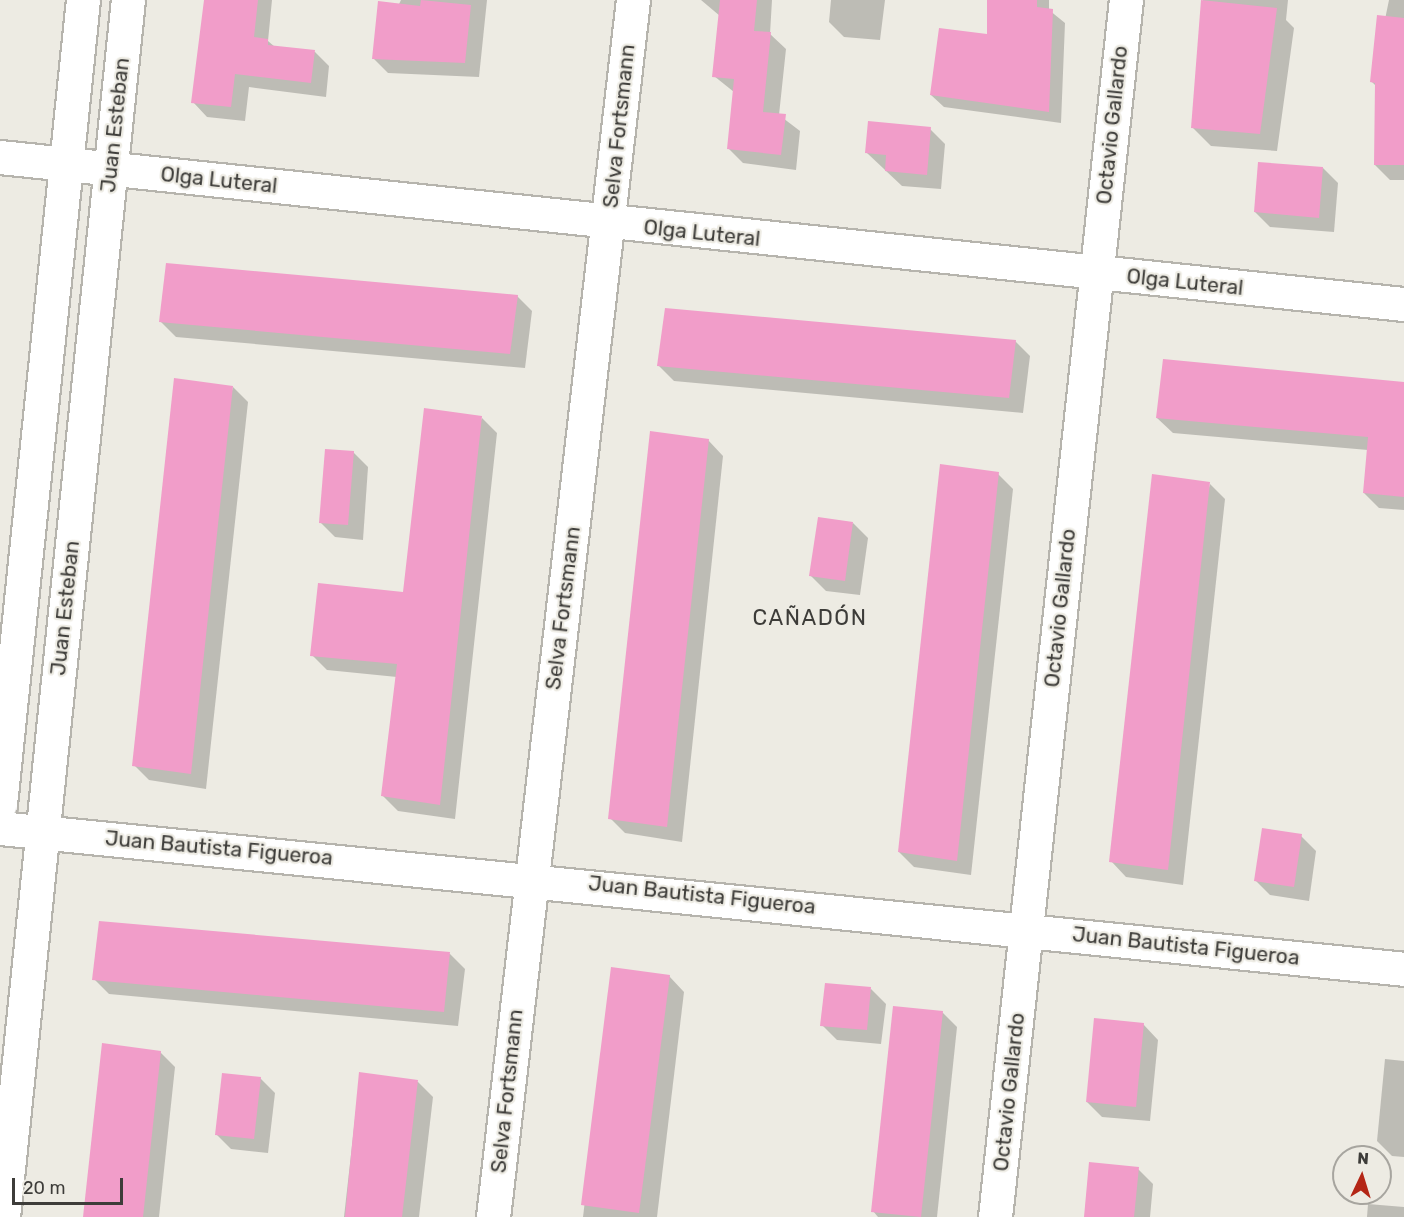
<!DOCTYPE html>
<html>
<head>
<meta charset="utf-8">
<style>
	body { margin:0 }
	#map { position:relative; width:1404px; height:1217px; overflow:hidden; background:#edebe3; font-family:Rubik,sans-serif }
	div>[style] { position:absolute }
	.shadow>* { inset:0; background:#0003 }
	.building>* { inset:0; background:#f19dc9 }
	.roads { filter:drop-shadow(2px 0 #b6b4ad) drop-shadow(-2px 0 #b6b4ad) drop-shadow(0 2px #b6b4ad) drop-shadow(0 -2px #b6b4ad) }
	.minor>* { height:33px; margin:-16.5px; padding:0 16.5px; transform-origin:16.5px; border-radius:16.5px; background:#fff }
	span { translate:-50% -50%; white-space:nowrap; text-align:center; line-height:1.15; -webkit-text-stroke:4.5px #edebe3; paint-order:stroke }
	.street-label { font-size:21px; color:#3d3c39 }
	.neighbourhood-label { font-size:22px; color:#3d3c39; letter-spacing:1.5px }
	.north { position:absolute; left:1332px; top:1145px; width:60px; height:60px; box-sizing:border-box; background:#edebe3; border:2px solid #a7a59f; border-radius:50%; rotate:4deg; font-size:16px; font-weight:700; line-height:24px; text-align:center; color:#3d3c39 }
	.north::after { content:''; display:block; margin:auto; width:21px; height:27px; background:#b42616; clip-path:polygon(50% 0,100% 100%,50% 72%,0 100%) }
	.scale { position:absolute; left:12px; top:1178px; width:111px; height:27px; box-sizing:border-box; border:3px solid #3d3c39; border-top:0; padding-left:8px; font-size:18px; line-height:21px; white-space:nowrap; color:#3d3c39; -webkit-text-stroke:4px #edebe3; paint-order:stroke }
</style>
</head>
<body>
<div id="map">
	<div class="shadow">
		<i style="clip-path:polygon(206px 0,272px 0,268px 41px,275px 47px,315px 52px,329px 66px,326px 97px,249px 87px,245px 121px,207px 117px,193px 102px)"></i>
		<i style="clip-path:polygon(401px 0,487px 0,479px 77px,388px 73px,373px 58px)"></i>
		<i style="clip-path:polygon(701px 0,772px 0,770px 34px,786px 49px,779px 115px,800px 131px,796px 170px,743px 163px,728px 148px,734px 92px,714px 76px,720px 16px)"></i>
		<i style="clip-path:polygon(831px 0,885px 0,880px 40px,844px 37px,829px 22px)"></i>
		<i style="clip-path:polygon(988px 0,1049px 0,1049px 10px,1065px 23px,1061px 123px,944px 107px,931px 95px,988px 36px)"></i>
		<i style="clip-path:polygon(1203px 0,1288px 0,1286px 20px,1294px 28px,1277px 151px,1211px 146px,1193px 128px)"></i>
		<i style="clip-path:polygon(1389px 0,1404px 0,1404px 180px,1390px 180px,1375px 165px,1376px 86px,1372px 82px)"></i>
		<i style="clip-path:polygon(930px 129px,945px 144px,941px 189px,902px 186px,867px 153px)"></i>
		<i style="clip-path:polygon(1323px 168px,1338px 183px,1334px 232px,1270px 227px,1255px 212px)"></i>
		<i style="clip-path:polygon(517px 296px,532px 311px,525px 368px,176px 337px,161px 322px)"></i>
		<i style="clip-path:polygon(1015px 341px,1030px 356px,1023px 413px,674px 381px,659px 366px)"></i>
		<i style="clip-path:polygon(1404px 382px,1404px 510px,1379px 508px,1364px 493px,1368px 450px,1173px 433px,1157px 418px)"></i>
		<i style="clip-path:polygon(233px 387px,248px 402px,206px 789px,149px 780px,134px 765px)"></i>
		<i style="clip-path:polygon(482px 418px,497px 433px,455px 819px,398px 811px,383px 796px,397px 677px,327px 670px,312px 655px,404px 594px)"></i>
		<i style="clip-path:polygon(708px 440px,723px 456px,682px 842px,625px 833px,610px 818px)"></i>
		<i style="clip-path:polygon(353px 452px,368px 467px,363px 540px,335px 537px,320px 522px)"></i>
		<i style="clip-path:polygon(998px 474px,1013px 489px,971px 875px,914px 867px,899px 852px)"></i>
		<i style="clip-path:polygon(1210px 484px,1225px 499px,1183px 885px,1126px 877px,1111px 861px)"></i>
		<i style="clip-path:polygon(853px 523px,868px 538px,860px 595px,826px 591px,811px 576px)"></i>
		<i style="clip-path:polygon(1301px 836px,1316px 851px,1309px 901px,1270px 895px,1255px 880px)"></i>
		<i style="clip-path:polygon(450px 954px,465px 969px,458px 1026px,109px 994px,94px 979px)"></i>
		<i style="clip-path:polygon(613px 968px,669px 976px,684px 992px,657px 1217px,583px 1217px)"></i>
		<i style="clip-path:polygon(871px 989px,886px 1004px,881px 1044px,837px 1040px,822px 1025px)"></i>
		<i style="clip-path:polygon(942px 1012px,957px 1027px,937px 1217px,878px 1217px,873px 1211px)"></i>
		<i style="clip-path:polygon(1143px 1024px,1158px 1040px,1150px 1121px,1102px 1117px,1087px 1102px)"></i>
		<i style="clip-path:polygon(160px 1052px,175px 1067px,159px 1217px,84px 1217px)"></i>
		<i style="clip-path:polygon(1385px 1059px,1404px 1061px,1404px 1157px,1392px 1156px,1377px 1141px)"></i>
		<i style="clip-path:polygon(360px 1074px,418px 1082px,433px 1097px,419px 1217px,344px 1217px)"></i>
		<i style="clip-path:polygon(260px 1078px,275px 1093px,268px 1153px,231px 1149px,216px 1134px)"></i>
		<i style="clip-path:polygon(1138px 1169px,1153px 1184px,1150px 1217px,1085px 1217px)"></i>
		<i style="clip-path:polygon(1368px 1204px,1404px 1207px,1404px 1217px,1367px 1217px)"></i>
	</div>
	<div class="building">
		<i style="clip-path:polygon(204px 0,258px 0,254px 37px,268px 39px,268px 45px,315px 50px,311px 83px,235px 74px,231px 107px,191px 103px)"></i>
		<i style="clip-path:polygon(421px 0,471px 5px,465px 63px,372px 59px,378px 1px,420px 6px)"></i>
		<i style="clip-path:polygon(720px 0,757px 0,754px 31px,771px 32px,763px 112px,786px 114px,781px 155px,727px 149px,734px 79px,712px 77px)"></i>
		<i style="clip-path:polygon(987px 0,1037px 0,1037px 7px,1053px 9px,1049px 112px,930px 95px,939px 28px,987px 34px)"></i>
		<i style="clip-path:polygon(1201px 0,1277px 8px,1260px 134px,1191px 128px)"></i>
		<i style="clip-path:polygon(1377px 15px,1404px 18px,1404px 165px,1374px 165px,1375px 83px,1370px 82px)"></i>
		<i style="clip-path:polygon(868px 121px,931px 127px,927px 175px,885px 171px,886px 155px,865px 153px)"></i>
		<i style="clip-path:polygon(1258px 162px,1323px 167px,1319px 218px,1254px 212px)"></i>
		<i style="clip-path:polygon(166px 263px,518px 295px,510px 354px,159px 322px)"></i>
		<i style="clip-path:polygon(665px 308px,1016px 340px,1009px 398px,657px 366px)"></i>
		<i style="clip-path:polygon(1163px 359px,1404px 382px,1404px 497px,1363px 493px,1368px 437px,1156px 418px)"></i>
		<i style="clip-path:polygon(174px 378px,233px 386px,191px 774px,132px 766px)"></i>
		<i style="clip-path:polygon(424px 408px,482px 416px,440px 805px,381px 796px,397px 664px,310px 656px,318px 583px,403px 592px)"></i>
		<i style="clip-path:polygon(650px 431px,709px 439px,667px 827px,608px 819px)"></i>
		<i style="clip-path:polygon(325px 449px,354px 451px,348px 525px,319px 523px)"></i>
		<i style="clip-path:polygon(940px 464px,999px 472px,957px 861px,898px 852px)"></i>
		<i style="clip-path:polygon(1152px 474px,1210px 482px,1168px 870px,1109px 862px)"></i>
		<i style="clip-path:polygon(818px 517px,853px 522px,845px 581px,809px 576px)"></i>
		<i style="clip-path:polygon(1262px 828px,1302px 834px,1294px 887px,1254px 881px)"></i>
		<i style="clip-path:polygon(99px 921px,450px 952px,444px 1012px,92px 980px)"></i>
		<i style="clip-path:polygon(611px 967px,670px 975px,639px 1213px,581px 1205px)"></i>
		<i style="clip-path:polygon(825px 983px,871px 987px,867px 1030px,820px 1026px)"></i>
		<i style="clip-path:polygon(893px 1006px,943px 1011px,921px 1217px,871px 1212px)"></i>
		<i style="clip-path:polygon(1094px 1018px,1144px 1023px,1136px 1107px,1086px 1102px)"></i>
		<i style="clip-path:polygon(102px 1043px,161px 1051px,143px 1217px,83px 1217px)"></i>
		<i style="clip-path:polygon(359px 1072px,418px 1080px,402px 1217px,345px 1217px)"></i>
		<i style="clip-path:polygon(222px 1073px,261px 1077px,254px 1139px,215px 1135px)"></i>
		<i style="clip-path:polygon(1089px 1162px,1139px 1167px,1134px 1217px,1084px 1217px)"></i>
	</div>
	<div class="roads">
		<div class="minor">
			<i style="left:0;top:157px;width:1412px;rotate:5.98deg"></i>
			<i style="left:0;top:804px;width:808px;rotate:-84.11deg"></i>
			<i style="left:0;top:828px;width:1411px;rotate:5.73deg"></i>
			<i style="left:3px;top:1217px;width:1223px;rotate:-84.14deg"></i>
			<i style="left:493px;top:1217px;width:1225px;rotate:-83.44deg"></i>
			<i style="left:995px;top:1217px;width:1224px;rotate:-83.86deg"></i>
		</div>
	</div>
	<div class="street-label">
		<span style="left:115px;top:125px;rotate:-84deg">Juan Esteban</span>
		<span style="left:1112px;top:125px;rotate:-84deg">Octavio Gallardo</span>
		<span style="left:619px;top:126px;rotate:-84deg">Selva Fortsmann</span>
		<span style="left:219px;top:180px;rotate:6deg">Olga Luteral</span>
		<span style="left:702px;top:233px;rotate:6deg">Olga Luteral</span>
		<span style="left:1185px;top:282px;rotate:6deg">Olga Luteral</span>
		<span style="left:65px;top:608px;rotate:-84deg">Juan Esteban</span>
		<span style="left:563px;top:608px;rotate:-83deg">Selva Fortsmann</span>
		<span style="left:1060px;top:608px;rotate:-84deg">Octavio Gallardo</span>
		<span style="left:219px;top:848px;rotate:5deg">Juan Bautista Figueroa</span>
		<span style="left:702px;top:895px;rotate:6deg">Juan Bautista Figueroa</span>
		<span style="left:1186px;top:946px;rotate:6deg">Juan Bautista Figueroa</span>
		<span style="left:507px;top:1091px;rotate:-84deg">Selva Fortsmann</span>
		<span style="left:1009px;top:1092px;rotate:-84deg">Octavio Gallardo</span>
	</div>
	<div class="neighbourhood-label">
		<span style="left:810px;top:618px">CAÑADÓN</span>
	</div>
	<div class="north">N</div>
	<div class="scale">20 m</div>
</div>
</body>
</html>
